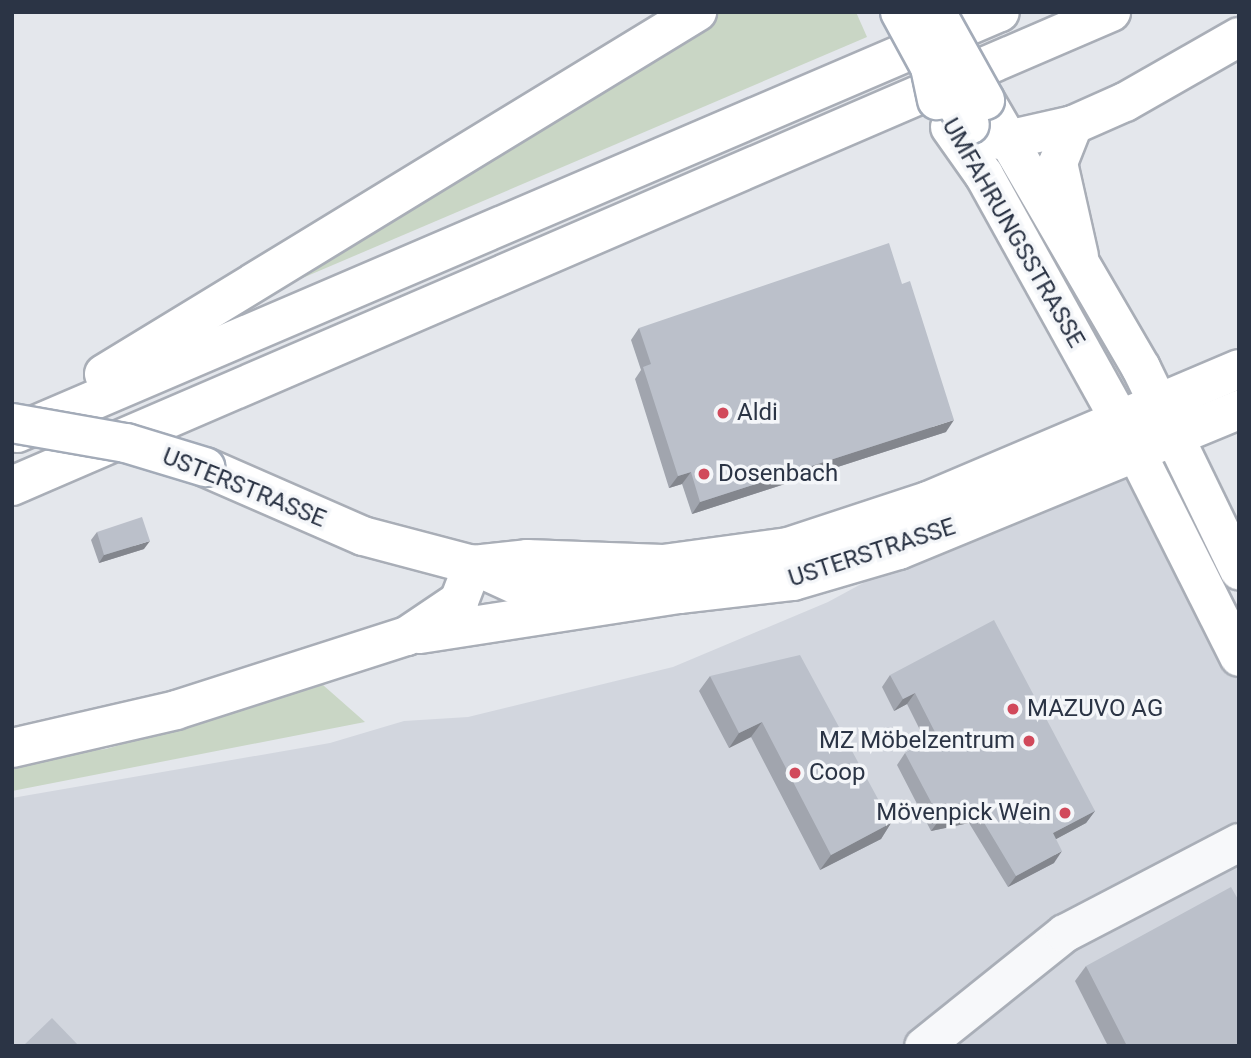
<!DOCTYPE html>
<html>
<head>
<meta charset="utf-8">
<style>
	body { margin:0 }
	#map { position:relative; width:1251px; height:1058px; overflow:hidden; background:#e4e7ec; font-family:Roboto,sans-serif }
	div>[style] { position:absolute }
	.built>* { inset:0; background:#d2d6de }
	.green>* { inset:0; background:#c9d6c5 }
	.roads { filter:drop-shadow(2px 0 #a9aeb7) drop-shadow(-2px 0 #a9aeb7) drop-shadow(0 2px #a9aeb7) drop-shadow(0 -2px #a9aeb7) }
	.minor>* { height:37px; margin:-18.5px; padding:0 18.5px; transform-origin:18.5px; border-radius:18.5px; background:#f7f8fa }
	.major>* { height:38px; margin:-19px; padding:0 19px; transform-origin:19px; border-radius:19px; background:#fff }
	.highway>* { height:38px; margin:-19px; padding:0 19px; transform-origin:19px; border-radius:19px; background:#fff }
	.bridges { filter:drop-shadow(2px 0 #a3abb8) drop-shadow(-2px 0 #a3abb8) drop-shadow(0 2px #a3abb8) drop-shadow(0 -2px #a3abb8) }
	.major-bridge>* { height:38px; margin:-19px; padding:0 19px; transform-origin:19px; border-radius:19px; background:#fff }
	.highway-bridge>* { height:38px; margin:-19px; padding:0 19px; transform-origin:19px; border-radius:19px; background:#fff }
	.wall>* { inset:0; background:#a1a5ae }
	.shaded-wall>* { inset:0; background:#83868d }
	.building>* { inset:0; background:#bbc0ca }
	.dots>* { width:19px; height:19px; translate:-50% -50%; box-sizing:border-box; border:4px solid #f4f6f9; border-radius:50% }
	span { translate:-50% -50%; white-space:nowrap; text-align:center; line-height:1.15; -webkit-text-stroke:7px #f4f6f9; paint-order:stroke }
	.street-label { font-size:24px; color:#2b3445 }
	.poi-label { font-size:24px; color:#2b3445 }
	.left { translate:0 -50%; text-align:left }
	.right { translate:-100% -50%; text-align:right }
	.frame { position:absolute; inset:0; border:14px solid #2b3445; pointer-events:none }
</style>
</head>
<body>
<div id="map">
	<div class="built">
		<i style="clip-path:polygon(1135px 451px,1239px 657px,1239px 1046px,12px 1046px,12px 798px,330px 743px,404px 721px,468px 717px,673px 667px,828px 602px,1007px 505px)"></i>
	</div>
	<div class="green">
		<i style="clip-path:polygon(718px 12px,856px 12px,867px 37px,258px 297px)"></i>
		<i style="clip-path:polygon(323px 685px,365px 722px,12px 791px,12px 760px,106px 749px)"></i>
	</div>
	<div class="roads">
		<div class="minor">
			<i style="left:923px;top:1046px;width:181px;rotate:-38.7deg"></i>
			<i style="left:1064px;top:933px;width:197px;rotate:-27.5deg"></i>
		</div>
		<div class="major">
			<i style="left:985px;top:100px;width:310px;rotate:59.8deg"></i>
			<i style="left:1141px;top:368px;width:225px;rotate:64.1deg"></i>
			<i style="left:950px;top:127px;width:59px;rotate:54.7deg"></i>
			<i style="left:984px;top:175px;width:280px;rotate:61deg"></i>
			<i style="left:1120px;top:420px;width:265px;rotate:63.3deg"></i>
			<i style="left:205px;top:467px;width:172px;rotate:23.6deg"></i>
			<i style="left:363px;top:536px;width:114px;rotate:14.8deg"></i>
			<i style="left:473px;top:565px;width:51px;rotate:24.5deg"></i>
			<i style="left:519px;top:586px;width:160px;rotate:2.9deg"></i>
			<i style="left:679px;top:594px;width:115px;rotate:-6.5deg"></i>
			<i style="left:793px;top:581px;width:110px;rotate:-16.3deg"></i>
			<i style="left:899px;top:550px;width:368px;rotate:-22.4deg"></i>
			<i style="left:473px;top:565px;width:54px;rotate:-6.3deg"></i>
			<i style="left:527px;top:559px;width:136px;rotate:2.1deg"></i>
			<i style="left:663px;top:564px;width:126px;rotate:-7.7deg"></i>
			<i style="left:788px;top:547px;width:147px;rotate:-18.2deg"></i>
			<i style="left:928px;top:501px;width:338px;rotate:-23deg"></i>
		</div>
		<div class="highway">
			<i style="left:970px;top:125px;width:21px;rotate:43deg"></i>
			<i style="left:985px;top:139px;width:22px;rotate:3deg"></i>
			<i style="left:1007px;top:140px;width:68px;rotate:-12.8deg"></i>
			<i style="left:1073px;top:125px;width:57px;rotate:-23.9deg"></i>
			<i style="left:1125px;top:102px;width:131px;rotate:-29.7deg"></i>
			<i style="left:1073px;top:125px;width:41px;rotate:111.5deg"></i>
			<i style="left:1058px;top:163px;width:95px;rotate:77.3deg"></i>
			<i style="left:104px;top:374px;width:695px;rotate:-31.4deg"></i>
			<i style="left:17px;top:433px;width:1069px;rotate:-23.18deg"></i>
			<i style="left:12px;top:486px;width:1197px;rotate:-23.33deg"></i>
			<i style="left:420px;top:634px;width:262px;rotate:-8.8deg"></i>
			<i style="left:12px;top:748px;width:168px;rotate:-13deg"></i>
			<i style="left:176px;top:710px;width:243px;rotate:-17.8deg"></i>
			<i style="left:407px;top:636px;width:63px;rotate:-33.9deg"></i>
			<i style="left:459px;top:601px;width:39px;rotate:-69deg"></i>
		</div>
	</div>
	<div class="bridges">
		<div class="major-bridge">
			<i style="left:900px;top:12px;width:63px;rotate:61.4deg"></i>
			<i style="left:930px;top:67px;width:34px;rotate:78deg"></i>
			<i style="left:936px;top:12px;width:101px;rotate:60.9deg"></i>
			<i style="left:12px;top:423px;width:116px;rotate:10deg"></i>
			<i style="left:126px;top:443px;width:83px;rotate:16.9deg"></i>
		</div>
		<div class="highway-bridge">
			<i style="left:930px;top:67px;width:70px;rotate:55.4deg"></i>
		</div>
	</div>
	<div class="wall">
		<i style="clip-path:polygon(639px 328px,946px 432px,692px 514px,682px 484px,669px 488px,635px 379px,641px 370px,631px 340px)"></i>
		<i style="clip-path:polygon(97px 532px,144px 549px,99px 563px,91px 540px)"></i>
		<i style="clip-path:polygon(890px 675px,1095px 811px,1086px 823px,1056px 839px,1054px 863px,1008px 887px,969px 823px,931px 831px,897px 765px,905px 753px,926px 742px,907px 704px,894px 711px,882px 687px)"></i>
		<i style="clip-path:polygon(710px 676px,891px 823px,881px 839px,820px 870px,751px 737px,729px 748px,699px 691px)"></i>
		<i style="clip-path:polygon(1086px 966px,1239px 1046px,1108px 1046px,1075px 981px)"></i>
	</div>
	<div class="shaded-wall">
		<i style="clip-path:polygon(954px 420px,946px 432px,692px 514px,700px 502px)"></i>
		<i style="clip-path:polygon(691px 472px,682px 484px,669px 488px,678px 476px)"></i>
		<i style="clip-path:polygon(150px 541px,144px 549px,99px 563px,104px 555px)"></i>
		<i style="clip-path:polygon(915px 693px,907px 704px,894px 711px,903px 699px)"></i>
		<i style="clip-path:polygon(762px 722px,751px 737px,729px 748px,739px 733px)"></i>
		<i style="clip-path:polygon(977px 811px,969px 823px,931px 831px,940px 819px)"></i>
		<i style="clip-path:polygon(1095px 811px,1086px 823px,1045px 845px,1053px 833px)"></i>
		<i style="clip-path:polygon(891px 823px,881px 839px,820px 870px,831px 855px)"></i>
		<i style="clip-path:polygon(1062px 851px,1054px 863px,1008px 887px,1016px 876px)"></i>
	</div>
	<div class="building">
		<i style="clip-path:polygon(889px 243px,902px 284px,910px 281px,954px 420px,700px 502px,691px 472px,678px 476px,643px 367px,651px 364px,639px 328px)"></i>
		<i style="clip-path:polygon(142px 517px,150px 541px,104px 555px,97px 532px)"></i>
		<i style="clip-path:polygon(994px 620px,1095px 811px,1053px 833px,1062px 851px,1016px 876px,977px 811px,940px 819px,905px 753px,937px 736px,915px 693px,903px 699px,890px 675px)"></i>
		<i style="clip-path:polygon(800px 655px,891px 823px,831px 855px,762px 722px,739px 733px,710px 676px)"></i>
		<i style="clip-path:polygon(1231px 887px,1239px 901px,1239px 1046px,1122px 1046px,1126px 1044px,1086px 966px)"></i>
		<i style="clip-path:polygon(52px 1018px,79px 1046px,23px 1046px)"></i>
	</div>
	<div class="dots">
		<i style="left:723px;top:413px;background:#d1495b"></i>
		<i style="left:704px;top:474px;background:#d1495b"></i>
		<i style="left:1013px;top:709px;background:#d1495b"></i>
		<i style="left:1029px;top:741px;background:#d1495b"></i>
		<i style="left:795px;top:773px;background:#d1495b"></i>
		<i style="left:1065px;top:813px;background:#d1495b"></i>
	</div>
	<div class="street-label">
		<span style="left:1013px;top:233px;rotate:60deg">UMFAHRUNGSSTRASSE</span>
		<span style="left:244px;top:488px;rotate:22deg">USTERSTRASSE</span>
		<span style="left:872px;top:553px;rotate:-18deg">USTERSTRASSE</span>
	</div>
	<div class="poi-label">
		<span class="left" style="left:737px;top:413px">Aldi</span>
		<span class="left" style="left:718px;top:474px">Dosenbach</span>
		<span class="left" style="left:1027px;top:709px">MAZUVO AG</span>
		<span class="right" style="left:1015px;top:741px">MZ Möbelzentrum</span>
		<span class="left" style="left:809px;top:773px">Coop</span>
		<span class="right" style="left:1051px;top:813px">Mövenpick Wein</span>
	</div>
	<div class="frame"></div>
</div>
</body>
</html>
